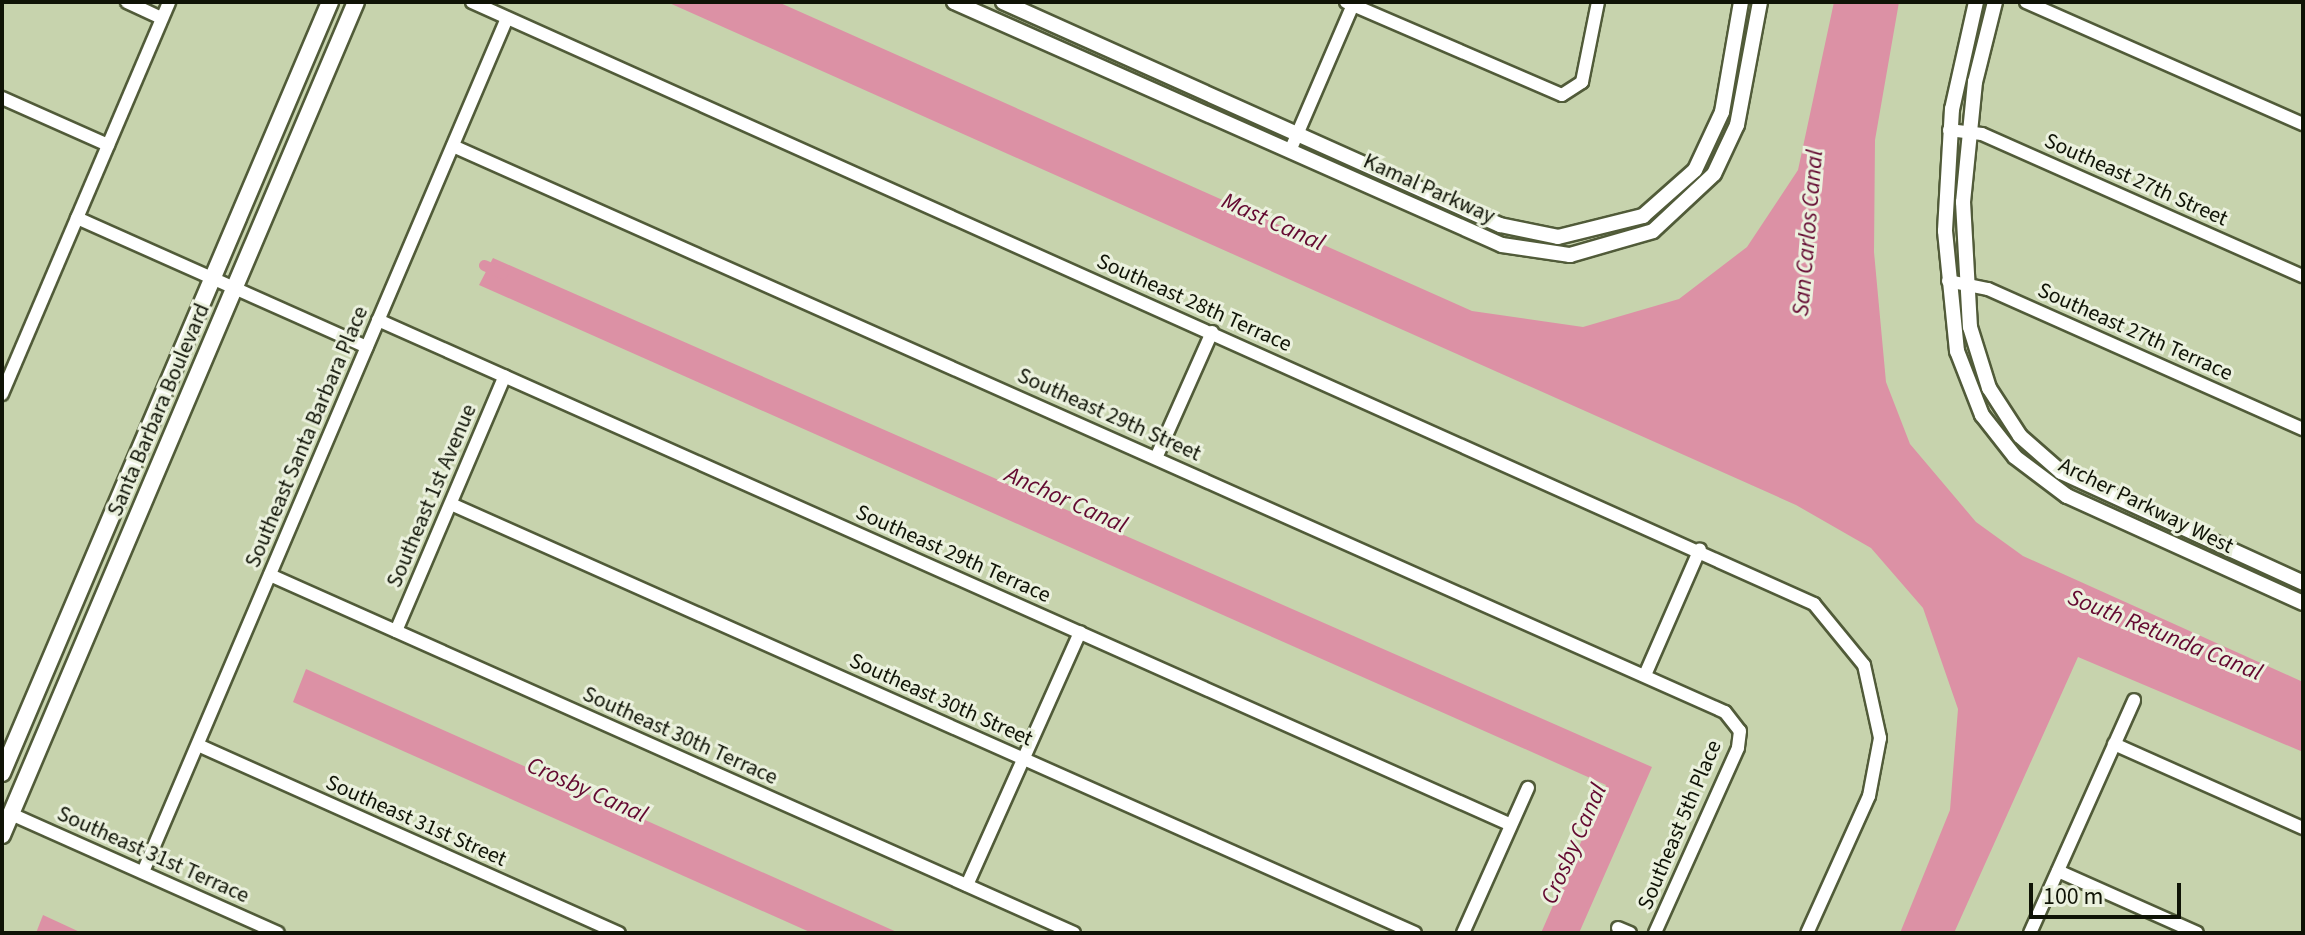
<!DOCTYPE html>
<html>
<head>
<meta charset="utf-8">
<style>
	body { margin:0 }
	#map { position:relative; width:2305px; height:935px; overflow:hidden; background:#c7d3ad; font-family:"Source Sans 3",sans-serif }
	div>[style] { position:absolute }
	.water>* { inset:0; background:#dc91a5 }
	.canal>* { height:11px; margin:-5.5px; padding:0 5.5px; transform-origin:5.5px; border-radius:5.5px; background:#dc91a5 }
	.roads { filter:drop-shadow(2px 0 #515b39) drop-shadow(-2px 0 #515b39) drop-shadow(0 2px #515b39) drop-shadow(0 -2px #515b39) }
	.minor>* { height:12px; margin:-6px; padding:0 6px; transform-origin:6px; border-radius:6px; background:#fff }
	.tertiary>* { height:14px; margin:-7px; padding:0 7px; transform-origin:7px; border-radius:7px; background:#fff }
	.secondary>* { height:16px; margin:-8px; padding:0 8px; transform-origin:8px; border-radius:8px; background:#fff }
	span { translate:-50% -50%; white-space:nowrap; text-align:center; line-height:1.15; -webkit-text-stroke:6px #ebf1de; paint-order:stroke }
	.street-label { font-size:22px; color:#0f1306 }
	.water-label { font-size:24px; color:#630830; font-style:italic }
	.frame { position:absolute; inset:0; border:4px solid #0f1306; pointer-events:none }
	.scale { position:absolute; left:2029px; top:883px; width:152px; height:36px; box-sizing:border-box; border:4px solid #0f1306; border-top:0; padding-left:10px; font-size:24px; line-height:28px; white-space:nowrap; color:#0f1306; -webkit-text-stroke:6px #ebf1de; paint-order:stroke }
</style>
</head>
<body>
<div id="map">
	<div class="water">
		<i style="clip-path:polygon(667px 2px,778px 2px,1472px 311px,1583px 327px,1679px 299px,1747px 247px,1798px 170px,1834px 2px,1899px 2px,1875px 140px,1874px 252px,1886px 382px,1910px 444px,1976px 522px,2023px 556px,2303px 682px,2303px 752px,2078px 657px,1954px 933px,1900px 933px,1950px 810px,1958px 709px,1923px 608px,1871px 548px,1796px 505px)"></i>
		<i style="clip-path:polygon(493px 258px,1652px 767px,1579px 933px,1541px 933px,1606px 785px,479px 285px)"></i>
		<i style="clip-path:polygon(306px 669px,899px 933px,812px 933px,293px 702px)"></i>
		<i style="clip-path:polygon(43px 915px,82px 933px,36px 933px)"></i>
	</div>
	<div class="canal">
		<i style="left:484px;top:265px;width:20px;rotate:24deg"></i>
	</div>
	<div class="roads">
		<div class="minor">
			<i style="left:127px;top:2px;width:38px;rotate:25deg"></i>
			<i style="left:472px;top:2px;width:1471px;rotate:24.16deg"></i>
			<i style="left:1814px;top:604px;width:79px;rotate:50.7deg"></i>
			<i style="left:1864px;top:665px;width:75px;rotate:77.6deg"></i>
			<i style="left:1880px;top:738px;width:59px;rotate:100.7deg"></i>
			<i style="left:1869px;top:796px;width:150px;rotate:114.3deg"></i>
			<i style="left:1346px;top:2px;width:235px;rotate:23.3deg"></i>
			<i style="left:1562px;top:95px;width:24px;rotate:-33deg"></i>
			<i style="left:1582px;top:82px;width:82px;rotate:-78.7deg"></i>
			<i style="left:2026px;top:2px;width:303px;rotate:23.8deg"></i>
			<i style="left:2px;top:98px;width:116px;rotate:23.9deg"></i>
			<i style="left:1949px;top:130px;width:33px;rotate:7deg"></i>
			<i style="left:1982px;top:134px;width:351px;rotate:23.9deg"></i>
			<i style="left:453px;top:146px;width:1392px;rotate:23.99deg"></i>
			<i style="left:1725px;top:712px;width:24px;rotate:52deg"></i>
			<i style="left:1740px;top:731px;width:17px;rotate:97deg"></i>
			<i style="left:1738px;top:748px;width:203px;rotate:114.2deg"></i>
			<i style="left:1290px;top:151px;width:159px;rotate:-66.7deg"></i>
			<i style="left:77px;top:218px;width:317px;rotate:24deg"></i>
			<i style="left:1948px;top:281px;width:41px;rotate:11.3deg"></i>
			<i style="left:1988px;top:289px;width:345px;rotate:24deg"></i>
			<i style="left:378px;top:320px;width:1240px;rotate:24.02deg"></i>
			<i style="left:2px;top:394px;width:426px;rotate:-66.9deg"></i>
			<i style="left:1156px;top:458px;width:138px;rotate:-66deg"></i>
			<i style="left:451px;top:504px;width:1055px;rotate:23.99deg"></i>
			<i style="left:270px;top:575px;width:880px;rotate:24deg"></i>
			<i style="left:396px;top:631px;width:277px;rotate:-66.9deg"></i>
			<i style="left:1645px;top:675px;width:137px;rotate:-66.4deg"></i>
			<i style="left:2114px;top:744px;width:207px;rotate:24deg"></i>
			<i style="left:198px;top:745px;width:461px;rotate:24.1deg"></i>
			<i style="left:11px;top:814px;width:292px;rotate:24deg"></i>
			<i style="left:2058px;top:871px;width:152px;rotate:24deg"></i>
			<i style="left:143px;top:872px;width:928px;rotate:-66.91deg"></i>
			<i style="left:967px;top:885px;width:277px;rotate:-65.9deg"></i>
			<i style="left:1618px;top:928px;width:13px;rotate:23deg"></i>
			<i style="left:1463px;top:933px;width:159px;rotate:-65.9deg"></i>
			<i style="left:2030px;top:933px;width:255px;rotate:-65.9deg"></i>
		</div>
		<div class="tertiary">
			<i style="left:954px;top:2px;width:599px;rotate:23.91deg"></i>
			<i style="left:1502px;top:245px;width:69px;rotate:8.4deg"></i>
			<i style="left:1570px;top:255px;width:86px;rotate:-16.1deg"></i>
			<i style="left:1653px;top:231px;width:83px;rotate:-43.1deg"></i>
			<i style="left:1714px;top:174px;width:54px;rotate:-64.9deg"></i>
			<i style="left:1737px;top:125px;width:125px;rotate:-79.4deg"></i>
			<i style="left:1003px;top:2px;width:545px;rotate:24.17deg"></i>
			<i style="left:1500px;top:225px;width:59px;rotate:11.7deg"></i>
			<i style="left:1558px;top:237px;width:88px;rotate:-13.9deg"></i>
			<i style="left:1643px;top:216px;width:69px;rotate:-41.5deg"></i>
			<i style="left:1695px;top:170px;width:64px;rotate:-65deg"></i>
			<i style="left:1722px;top:112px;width:112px;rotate:-80.2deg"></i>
			<i style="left:1976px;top:2px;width:110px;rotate:102.6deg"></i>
			<i style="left:1952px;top:109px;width:122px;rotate:93.3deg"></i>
			<i style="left:1945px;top:231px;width:121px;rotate:84.3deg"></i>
			<i style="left:1957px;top:351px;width:69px;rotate:68.7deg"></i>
			<i style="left:1982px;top:415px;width:53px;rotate:51.8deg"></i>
			<i style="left:2015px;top:457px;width:65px;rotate:36.9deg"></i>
			<i style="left:2067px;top:496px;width:259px;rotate:24.4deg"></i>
			<i style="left:1995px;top:2px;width:82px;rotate:104deg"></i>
			<i style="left:1975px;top:82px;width:121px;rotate:95.7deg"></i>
			<i style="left:1963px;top:202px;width:125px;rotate:86.8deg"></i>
			<i style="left:1970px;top:327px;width:64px;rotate:72.7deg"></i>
			<i style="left:1989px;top:388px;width:57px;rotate:57.1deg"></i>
			<i style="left:2020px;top:436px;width:55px;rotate:41.3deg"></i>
			<i style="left:2061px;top:472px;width:266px;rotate:24.6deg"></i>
		</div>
		<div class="secondary">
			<i style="left:2px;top:773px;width:838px;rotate:-66.95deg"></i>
			<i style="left:2px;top:835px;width:905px;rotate:-66.98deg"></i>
		</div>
	</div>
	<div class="street-label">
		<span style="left:2136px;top:180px;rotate:24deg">Southeast 27th Street</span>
		<span style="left:1429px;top:189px;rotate:24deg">Kamal Parkway</span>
		<span style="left:1194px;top:303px;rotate:24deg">Southeast 28th Terrace</span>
		<span style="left:2135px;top:332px;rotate:24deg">Southeast 27th Terrace</span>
		<span style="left:159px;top:410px;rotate:-67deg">Santa Barbara Boulevard</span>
		<span style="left:1109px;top:415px;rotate:24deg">Southeast 29th Street</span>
		<span style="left:307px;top:437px;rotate:-67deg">Southeast Santa Barbara Place</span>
		<span style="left:432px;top:496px;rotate:-67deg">Southeast 1st Avenue</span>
		<span style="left:2146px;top:506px;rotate:26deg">Archer Parkway West</span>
		<span style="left:953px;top:554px;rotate:24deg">Southeast 29th Terrace</span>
		<span style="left:941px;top:700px;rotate:24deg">Southeast 30th Street</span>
		<span style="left:680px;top:736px;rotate:24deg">Southeast 30th Terrace</span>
		<span style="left:416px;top:821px;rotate:24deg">Southeast 31st Street</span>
		<span style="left:1680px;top:825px;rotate:-67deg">Southeast 5th Place</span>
		<span style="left:153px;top:855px;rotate:24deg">Southeast 31st Terrace</span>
	</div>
	<div class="water-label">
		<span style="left:1273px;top:222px;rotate:24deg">Mast Canal</span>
		<span style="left:1808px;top:233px;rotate:-85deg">San Carlos Canal</span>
		<span style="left:1066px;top:500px;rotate:24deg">Anchor Canal</span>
		<span style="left:2165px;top:635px;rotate:22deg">South Retunda Canal</span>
		<span style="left:587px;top:790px;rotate:24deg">Crosby Canal</span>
		<span style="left:1574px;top:844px;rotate:-66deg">Crosby Canal</span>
	</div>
	<div class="frame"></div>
	<div class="scale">100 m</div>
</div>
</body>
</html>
